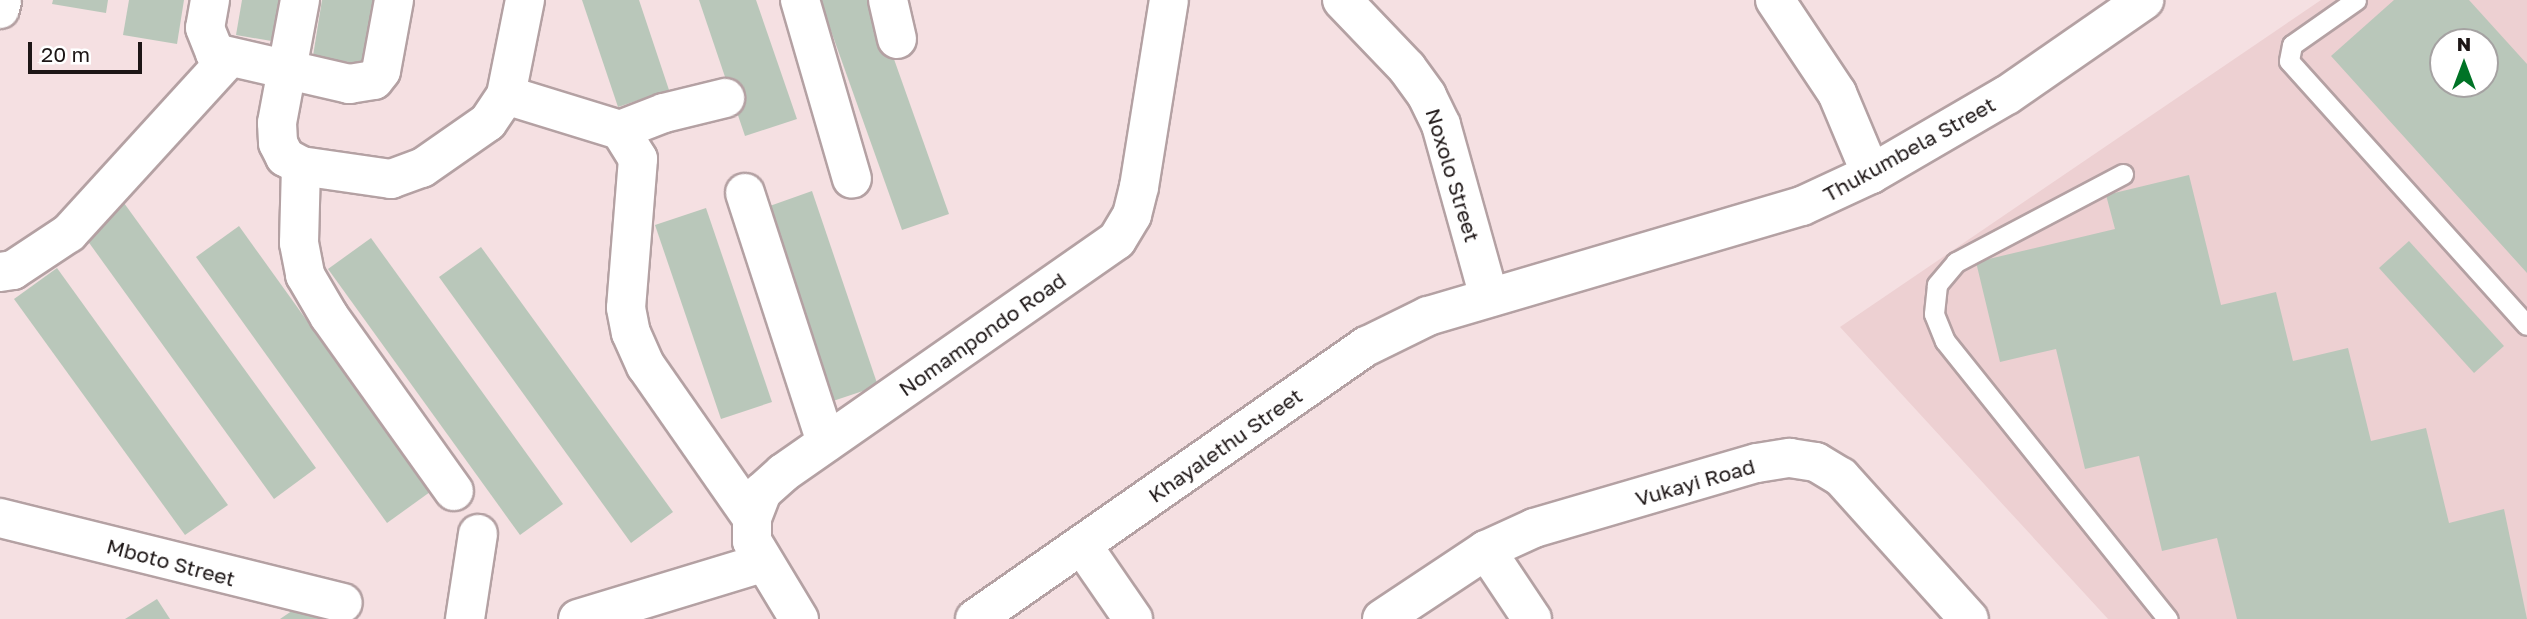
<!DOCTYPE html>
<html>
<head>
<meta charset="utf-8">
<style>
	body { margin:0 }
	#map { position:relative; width:2527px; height:619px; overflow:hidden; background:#f5e0e2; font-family:"Golos Text",sans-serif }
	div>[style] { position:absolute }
	.built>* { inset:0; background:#edd0d2 }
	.building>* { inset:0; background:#b9c7ba }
	.roads { filter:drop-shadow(2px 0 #b4a1a3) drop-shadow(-2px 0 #b4a1a3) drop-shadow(0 2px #b4a1a3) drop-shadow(0 -2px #b4a1a3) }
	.lane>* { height:19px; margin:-9.5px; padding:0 9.5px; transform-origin:9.5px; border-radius:9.5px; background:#fff }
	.street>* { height:38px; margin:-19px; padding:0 19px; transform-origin:19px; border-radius:19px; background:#fff }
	span { translate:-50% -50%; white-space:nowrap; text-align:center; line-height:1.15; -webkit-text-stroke:5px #fff; paint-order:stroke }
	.street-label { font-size:21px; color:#1d1616 }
	.north { position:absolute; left:2429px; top:28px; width:70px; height:70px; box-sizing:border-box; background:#fff; border:2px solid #a5a2a2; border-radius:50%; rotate:0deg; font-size:19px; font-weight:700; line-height:28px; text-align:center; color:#1d1616 }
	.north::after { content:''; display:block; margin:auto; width:24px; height:32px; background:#007326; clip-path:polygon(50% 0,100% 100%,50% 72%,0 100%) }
	.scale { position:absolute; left:28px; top:42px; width:114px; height:32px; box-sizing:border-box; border:4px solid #1d1616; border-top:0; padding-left:9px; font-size:21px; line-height:24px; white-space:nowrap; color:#1d1616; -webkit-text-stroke:5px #fff; paint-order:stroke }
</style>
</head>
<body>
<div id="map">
	<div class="built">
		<i style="clip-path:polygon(evenodd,2321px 0,2527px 0,2527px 619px,2108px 619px,1840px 327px,2321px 0,2443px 42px,2485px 42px,2485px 84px,2443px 84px,2443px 42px)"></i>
	</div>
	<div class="building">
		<i style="clip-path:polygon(53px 0,108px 0,106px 13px,52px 4px)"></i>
		<i style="clip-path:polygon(129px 0,184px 0,177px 44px,123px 35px)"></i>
		<i style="clip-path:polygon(242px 0,297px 0,289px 44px,236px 35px)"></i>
		<i style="clip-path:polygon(322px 0,377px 0,367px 65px,313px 56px)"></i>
		<i style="clip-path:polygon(582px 0,639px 0,669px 90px,618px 107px)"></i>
		<i style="clip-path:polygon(699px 0,756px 0,797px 119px,745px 136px)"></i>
		<i style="clip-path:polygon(820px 0,873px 0,949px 214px,902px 230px)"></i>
		<i style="clip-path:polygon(evenodd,2394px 0,2469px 0,2527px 64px,2527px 273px,2331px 56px,2394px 0,2443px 42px,2485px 42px,2485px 84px,2443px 84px,2443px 42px)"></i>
		<i style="clip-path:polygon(2189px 175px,2221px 305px,2276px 292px,2293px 361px,2348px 348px,2371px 441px,2426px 428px,2449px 523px,2504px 509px,2527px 619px,2237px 619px,2217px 538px,2162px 551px,2139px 456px,2085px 469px,2056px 349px,2000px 362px,1976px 262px,2115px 229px,2106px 195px)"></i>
		<i style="clip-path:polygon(812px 191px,878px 386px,827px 403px,761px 209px)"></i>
		<i style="clip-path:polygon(124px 203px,316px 468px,274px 499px,82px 233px)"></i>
		<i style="clip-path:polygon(706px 208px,772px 402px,721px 419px,655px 225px)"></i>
		<i style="clip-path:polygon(239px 226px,430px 492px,387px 523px,196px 257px)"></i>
		<i style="clip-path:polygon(371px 238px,563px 504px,520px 535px,328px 269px)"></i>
		<i style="clip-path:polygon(2409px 241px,2504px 346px,2474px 373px,2379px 268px)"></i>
		<i style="clip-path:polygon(481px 247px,673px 512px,631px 543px,439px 277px)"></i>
		<i style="clip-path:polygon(57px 268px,228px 505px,185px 535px,14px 299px)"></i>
		<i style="clip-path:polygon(157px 599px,170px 619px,125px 619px)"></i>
		<i style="clip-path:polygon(308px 600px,320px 619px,280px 619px)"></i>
	</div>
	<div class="roads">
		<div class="lane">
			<i style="left:2356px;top:0;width:78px;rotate:144.9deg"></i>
			<i style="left:2292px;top:45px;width:16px;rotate:101deg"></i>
			<i style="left:2289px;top:61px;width:355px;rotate:48deg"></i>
			<i style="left:2123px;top:174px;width:189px;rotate:152.2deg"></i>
			<i style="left:1956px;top:262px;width:30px;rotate:130deg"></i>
			<i style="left:1937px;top:285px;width:29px;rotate:96deg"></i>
			<i style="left:1934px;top:314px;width:29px;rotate:68deg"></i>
			<i style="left:1945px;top:341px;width:356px;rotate:51.3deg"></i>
		</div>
		<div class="street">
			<i style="left:210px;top:0;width:28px;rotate:100deg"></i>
			<i style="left:205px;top:28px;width:27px;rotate:68deg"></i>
			<i style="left:215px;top:53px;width:138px;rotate:13deg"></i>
			<i style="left:349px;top:84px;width:25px;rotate:-9deg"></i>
			<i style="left:374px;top:80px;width:11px;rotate:-52deg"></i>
			<i style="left:381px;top:71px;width:72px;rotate:-79.6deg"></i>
			<i style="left:300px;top:0;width:125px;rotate:100.6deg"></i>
			<i style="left:277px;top:123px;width:20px;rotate:87deg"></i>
			<i style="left:278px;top:143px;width:16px;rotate:63deg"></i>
			<i style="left:285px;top:157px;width:18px;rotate:29deg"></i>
			<i style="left:301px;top:166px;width:91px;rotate:8.2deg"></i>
			<i style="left:391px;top:179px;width:33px;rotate:-20deg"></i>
			<i style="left:422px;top:168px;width:80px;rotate:-34.9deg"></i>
			<i style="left:488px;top:122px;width:32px;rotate:-56deg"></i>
			<i style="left:506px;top:95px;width:97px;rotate:-78.7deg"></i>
			<i style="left:800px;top:0;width:186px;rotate:73.8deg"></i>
			<i style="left:888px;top:0;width:40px;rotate:77deg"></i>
			<i style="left:1342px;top:0;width:94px;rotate:46.3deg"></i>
			<i style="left:1407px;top:68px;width:34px;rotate:54deg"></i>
			<i style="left:1427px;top:96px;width:32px;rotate:64deg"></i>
			<i style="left:1441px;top:125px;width:179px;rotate:74.4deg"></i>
			<i style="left:1775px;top:0;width:112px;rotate:56.3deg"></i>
			<i style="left:1837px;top:93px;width:88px;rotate:67.2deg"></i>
			<i style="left:0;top:9px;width:9px;rotate:-77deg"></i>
			<i style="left:506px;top:95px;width:119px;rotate:17.1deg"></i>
			<i style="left:620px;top:130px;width:34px;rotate:58deg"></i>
			<i style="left:638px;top:159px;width:149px;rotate:94.6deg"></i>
			<i style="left:626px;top:308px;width:25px;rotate:79deg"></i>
			<i style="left:631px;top:333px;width:36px;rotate:66deg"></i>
			<i style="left:646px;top:366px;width:185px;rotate:55.1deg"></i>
			<i style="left:620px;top:130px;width:47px;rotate:-21.1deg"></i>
			<i style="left:664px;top:113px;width:63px;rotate:-13.8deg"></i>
			<i style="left:301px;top:166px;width:77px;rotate:91.5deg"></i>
			<i style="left:299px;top:243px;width:33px;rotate:79deg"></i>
			<i style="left:305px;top:275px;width:48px;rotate:59.7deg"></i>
			<i style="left:329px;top:316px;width:215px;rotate:54.5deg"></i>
			<i style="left:745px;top:193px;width:262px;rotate:72deg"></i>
			<i style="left:0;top:272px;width:13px;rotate:-9deg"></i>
			<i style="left:13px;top:270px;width:67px;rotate:-33.5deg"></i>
			<i style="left:69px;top:233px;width:234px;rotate:-47.6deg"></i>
			<i style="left:0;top:518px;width:353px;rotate:13.9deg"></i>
			<i style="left:1082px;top:545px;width:90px;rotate:55.4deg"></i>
			<i style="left:1486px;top:550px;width:83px;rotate:56.3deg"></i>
			<i style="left:465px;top:619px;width:86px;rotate:-81.3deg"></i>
			<i style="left:578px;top:619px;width:192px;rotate:-16.9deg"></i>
			<i style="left:799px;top:619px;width:91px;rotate:-121.1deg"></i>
			<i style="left:752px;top:541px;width:23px;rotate:-90deg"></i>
			<i style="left:752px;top:518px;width:28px;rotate:-69deg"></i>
			<i style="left:762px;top:492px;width:28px;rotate:-42deg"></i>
			<i style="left:783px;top:473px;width:407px;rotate:-34.9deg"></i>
			<i style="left:1117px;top:240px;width:29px;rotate:-59deg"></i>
			<i style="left:1132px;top:215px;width:29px;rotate:-76deg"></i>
			<i style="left:1139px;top:187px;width:189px;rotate:-80.9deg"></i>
			<i style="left:975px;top:619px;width:478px;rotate:-34.9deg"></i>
			<i style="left:1367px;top:346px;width:68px;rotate:-26.2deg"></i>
			<i style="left:1428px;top:316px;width:390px;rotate:-16.4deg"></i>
			<i style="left:1802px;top:206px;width:76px;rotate:-24.9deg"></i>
			<i style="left:1871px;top:174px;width:157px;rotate:-30.2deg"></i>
			<i style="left:2007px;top:95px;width:167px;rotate:-34.7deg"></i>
			<i style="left:1382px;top:619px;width:125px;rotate:-33.6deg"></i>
			<i style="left:1486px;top:550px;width:53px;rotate:-24.6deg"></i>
			<i style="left:1534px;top:528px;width:232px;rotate:-16.3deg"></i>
			<i style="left:1757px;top:463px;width:33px;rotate:-9deg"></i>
			<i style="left:1790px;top:458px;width:26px;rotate:9deg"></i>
			<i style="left:1816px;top:462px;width:29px;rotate:31deg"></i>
			<i style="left:1841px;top:477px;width:191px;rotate:48deg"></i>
		</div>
	</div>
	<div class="street-label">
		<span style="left:1909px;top:149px;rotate:-29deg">Thukumbela Street</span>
		<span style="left:1453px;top:175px;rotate:73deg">Noxolo Street</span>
		<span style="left:982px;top:334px;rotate:-35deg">Nomampondo Road</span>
		<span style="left:1225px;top:445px;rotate:-35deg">Khayalethu Street</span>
		<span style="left:1695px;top:482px;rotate:-16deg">Vukayi Road</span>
		<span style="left:171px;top:562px;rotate:15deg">Mboto Street</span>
	</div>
	<div class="north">N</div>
	<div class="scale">20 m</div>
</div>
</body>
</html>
